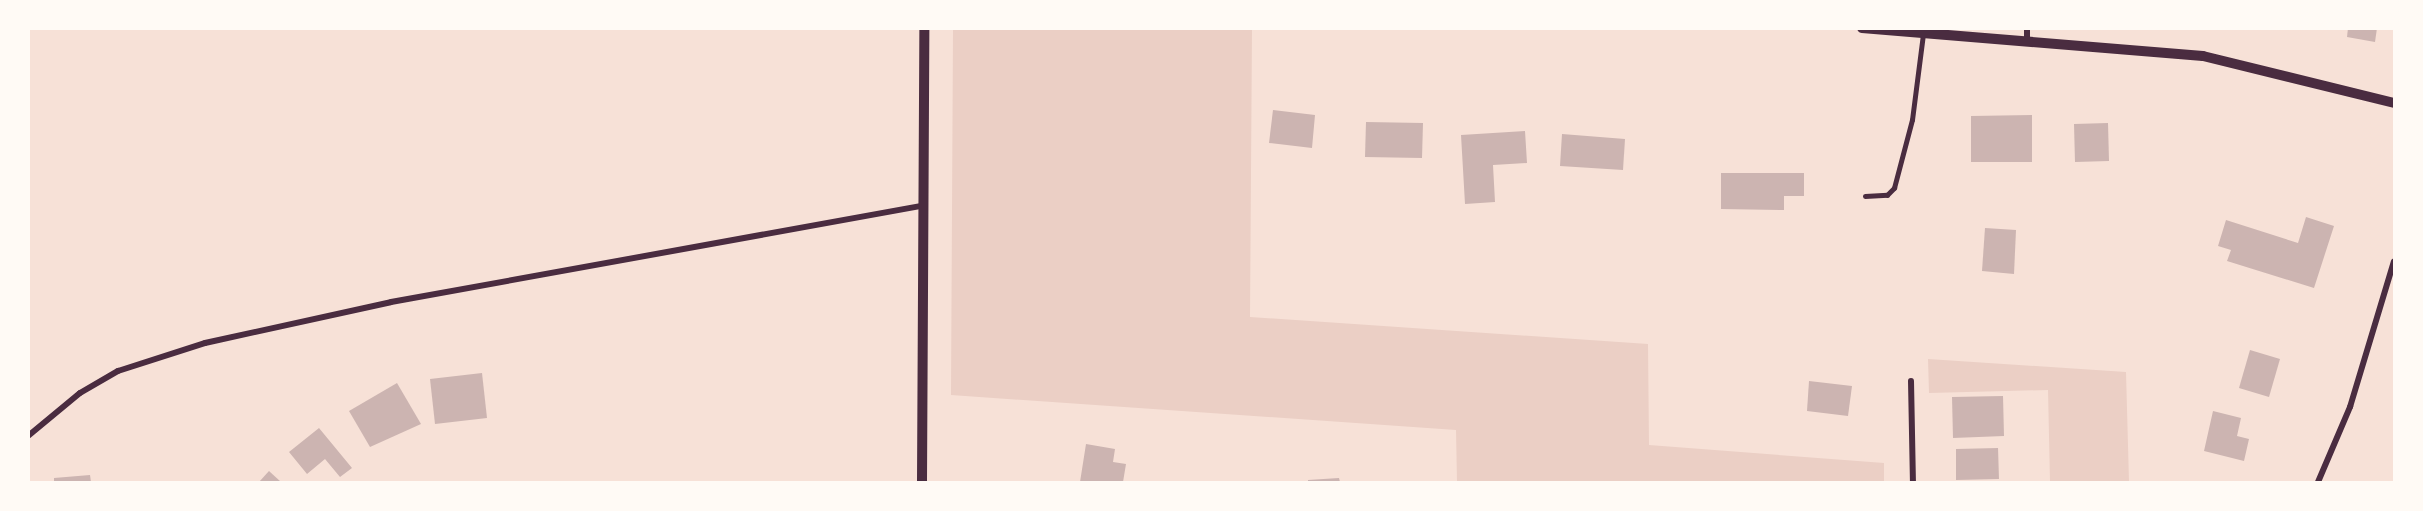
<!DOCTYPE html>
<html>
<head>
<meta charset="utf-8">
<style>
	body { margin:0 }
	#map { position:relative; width:2423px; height:511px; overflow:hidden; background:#f7e1d7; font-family:Figtree,sans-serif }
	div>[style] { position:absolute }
	.green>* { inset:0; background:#ebcfc5 }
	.building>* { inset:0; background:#ccb4b1 }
	.service>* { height:4.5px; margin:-2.25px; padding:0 2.25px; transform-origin:2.25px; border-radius:2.25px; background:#4a2c40 }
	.minor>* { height:6px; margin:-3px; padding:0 3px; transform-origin:3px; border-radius:3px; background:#4a2c40 }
	.tertiary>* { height:10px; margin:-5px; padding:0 5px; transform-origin:5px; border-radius:5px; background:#4a2c40 }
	span { translate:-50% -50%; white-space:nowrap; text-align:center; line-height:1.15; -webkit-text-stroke:4.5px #fffaf5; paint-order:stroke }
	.frame { position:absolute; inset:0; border:30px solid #fffaf5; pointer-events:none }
</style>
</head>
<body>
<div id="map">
	<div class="green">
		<i style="clip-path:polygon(953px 29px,1252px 29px,1250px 317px,1648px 344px,1649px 445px,1884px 463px,1884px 482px,1457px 482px,1456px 430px,951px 395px)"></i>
		<i style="clip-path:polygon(1928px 359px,2126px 372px,2129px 482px,2050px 482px,2048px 390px,1929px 393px)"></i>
	</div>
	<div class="building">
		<i style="clip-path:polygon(2348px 28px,2377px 28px,2375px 42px,2347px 37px)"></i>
		<i style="clip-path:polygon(1273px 110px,1315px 115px,1312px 148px,1269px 143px)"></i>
		<i style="clip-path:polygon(2032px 115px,2032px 162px,1971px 162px,1971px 116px)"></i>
		<i style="clip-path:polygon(1366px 122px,1423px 123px,1422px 158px,1365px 157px)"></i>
		<i style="clip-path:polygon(2108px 123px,2109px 161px,2075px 162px,2074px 124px)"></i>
		<i style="clip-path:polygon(1525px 131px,1527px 163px,1493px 165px,1495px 202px,1465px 204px,1461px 135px)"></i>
		<i style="clip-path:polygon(1562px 134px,1625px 139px,1623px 170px,1560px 166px)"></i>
		<i style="clip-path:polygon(1721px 173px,1804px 173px,1804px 196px,1784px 196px,1784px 210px,1721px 209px)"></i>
		<i style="clip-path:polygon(2306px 217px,2334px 226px,2314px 288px,2227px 261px,2231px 250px,2218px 246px,2226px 220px,2298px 243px)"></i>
		<i style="clip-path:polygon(1985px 228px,2016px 230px,2014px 274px,1982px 271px)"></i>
		<i style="clip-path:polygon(2250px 350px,2280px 359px,2269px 397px,2239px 388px)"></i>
		<i style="clip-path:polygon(482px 373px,487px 418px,435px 424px,430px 379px)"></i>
		<i style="clip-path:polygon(1809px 381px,1852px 386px,1848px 416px,1807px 411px)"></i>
		<i style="clip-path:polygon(397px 383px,421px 424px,370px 447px,349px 411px)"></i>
		<i style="clip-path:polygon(2003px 396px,2004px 436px,1953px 438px,1952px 397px)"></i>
		<i style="clip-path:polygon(2213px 411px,2241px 418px,2237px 436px,2249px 439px,2244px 461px,2204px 451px)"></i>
		<i style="clip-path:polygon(319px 428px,352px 468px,340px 477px,325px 459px,307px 474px,289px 452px)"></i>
		<i style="clip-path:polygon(1086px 444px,1115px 449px,1113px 462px,1126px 464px,1123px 482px,1080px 482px)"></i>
		<i style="clip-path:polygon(1998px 448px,1999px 479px,1956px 480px,1956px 449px)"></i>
		<i style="clip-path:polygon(269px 471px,281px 482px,259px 482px)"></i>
		<i style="clip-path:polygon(90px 475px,91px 482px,54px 482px,54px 478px)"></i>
		<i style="clip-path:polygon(1339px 478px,1340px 482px,1308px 482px,1308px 480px)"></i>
	</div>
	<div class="service">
		<i style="left:1865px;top:196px;width:22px;rotate:-3deg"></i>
		<i style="left:1887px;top:195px;width:10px;rotate:-45deg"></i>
		<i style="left:1894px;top:188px;width:70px;rotate:-75.2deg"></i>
		<i style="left:1912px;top:120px;width:87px;rotate:-82.7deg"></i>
	</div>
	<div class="minor">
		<i style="left:2027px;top:28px;width:11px;rotate:90deg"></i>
		<i style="left:1911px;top:381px;width:101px;rotate:88.9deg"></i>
		<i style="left:28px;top:436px;width:67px;rotate:-39.6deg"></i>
		<i style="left:80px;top:393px;width:44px;rotate:-30.1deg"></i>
		<i style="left:118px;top:371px;width:91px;rotate:-17.8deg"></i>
		<i style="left:205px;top:343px;width:190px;rotate:-12.4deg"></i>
		<i style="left:391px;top:302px;width:539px;rotate:-10.27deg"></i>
		<i style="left:2318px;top:482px;width:82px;rotate:-66.9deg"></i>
		<i style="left:2350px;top:407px;width:152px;rotate:-73.2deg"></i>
	</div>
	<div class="tertiary">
		<i style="left:1862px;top:28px;width:342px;rotate:4.7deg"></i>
		<i style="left:2203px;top:56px;width:197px;rotate:13.8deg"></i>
		<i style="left:922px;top:482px;width:454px;rotate:-89.7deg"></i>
	</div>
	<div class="frame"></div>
</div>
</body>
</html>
